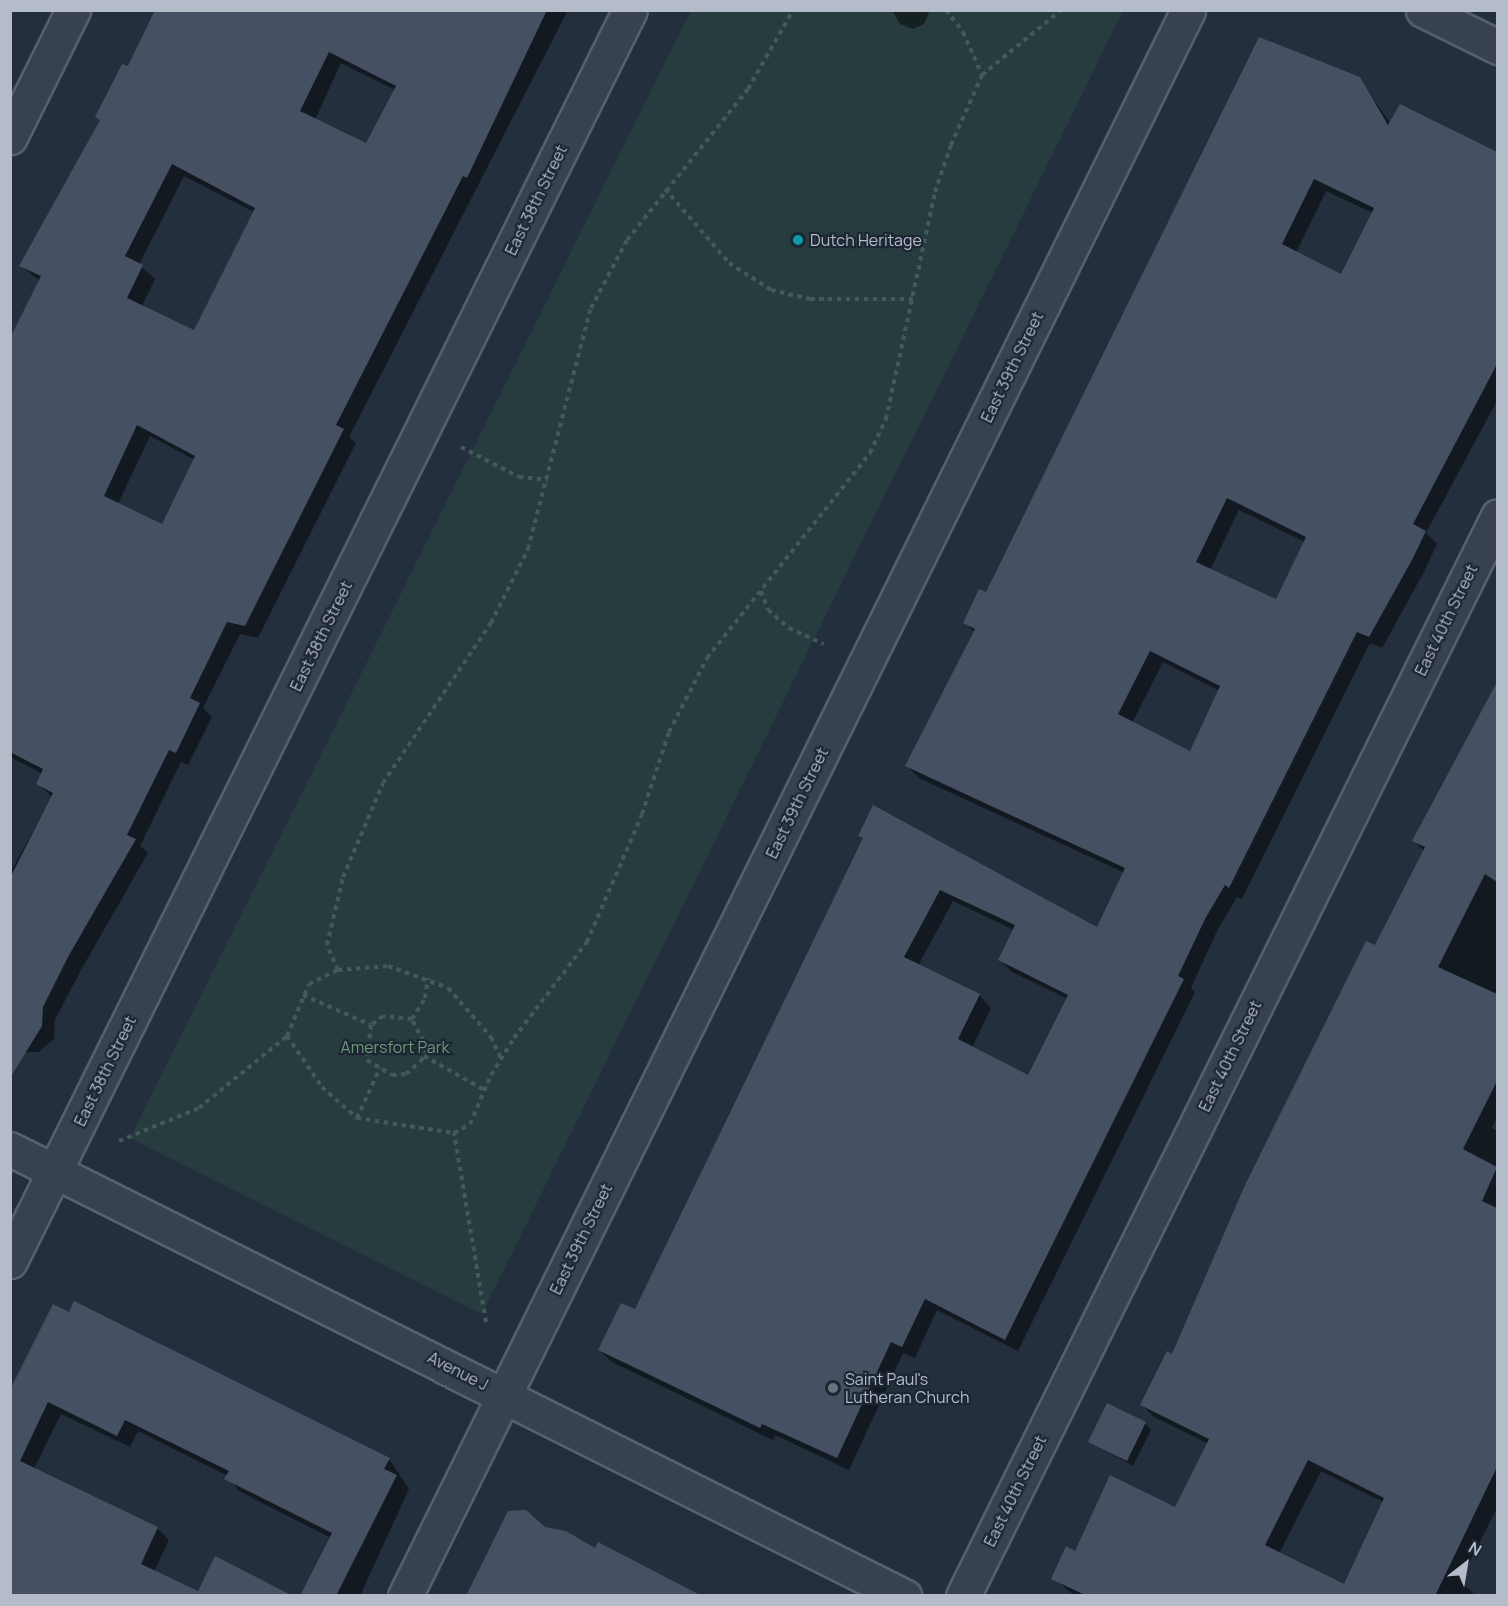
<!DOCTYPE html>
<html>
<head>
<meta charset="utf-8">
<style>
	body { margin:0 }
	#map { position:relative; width:1508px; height:1606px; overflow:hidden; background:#242f3e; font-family:Manrope,sans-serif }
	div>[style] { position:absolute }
	.green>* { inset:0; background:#263c3f }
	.shadow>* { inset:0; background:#0007 }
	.building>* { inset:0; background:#455162 }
	.path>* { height:4px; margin-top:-2px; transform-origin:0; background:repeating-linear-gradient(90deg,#44595c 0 4.5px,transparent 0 9px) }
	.roads { filter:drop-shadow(2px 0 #565f6c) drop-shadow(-2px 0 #565f6c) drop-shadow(0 2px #565f6c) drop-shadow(0 -2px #565f6c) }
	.minor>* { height:33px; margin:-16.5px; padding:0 16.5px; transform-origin:16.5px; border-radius:16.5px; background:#38414e }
	.dots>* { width:16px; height:16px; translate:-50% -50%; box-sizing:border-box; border:3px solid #1d2633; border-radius:50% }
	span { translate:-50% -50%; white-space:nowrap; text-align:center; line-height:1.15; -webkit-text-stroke:4.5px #1d2633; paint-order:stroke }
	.street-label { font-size:16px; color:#b4bcc9 }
	.poi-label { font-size:16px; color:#b4bcc9 }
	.left { translate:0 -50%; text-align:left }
	.park-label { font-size:16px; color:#6b9a76 }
	.frame { position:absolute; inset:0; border:12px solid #b4bcc9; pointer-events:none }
	.north { position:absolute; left:1436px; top:1534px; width:60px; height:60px; -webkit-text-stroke:4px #1d2633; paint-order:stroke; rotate:31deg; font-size:16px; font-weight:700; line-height:24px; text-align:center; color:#b4bcc9 }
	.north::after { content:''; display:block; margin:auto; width:21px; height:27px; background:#b4bcc9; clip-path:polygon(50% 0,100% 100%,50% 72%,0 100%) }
</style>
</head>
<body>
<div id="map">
	<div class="green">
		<i style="clip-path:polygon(691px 11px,1123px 11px,482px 1314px,130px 1138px)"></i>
	</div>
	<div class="shadow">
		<i style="clip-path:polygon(evenodd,424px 10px,568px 10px,349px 437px,356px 443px,258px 638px,240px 634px,203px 708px,212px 717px,188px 765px,181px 762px,140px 846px,148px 853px,81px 970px,55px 1020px,54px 1039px,38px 1052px,25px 1052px,10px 1041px,10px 873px,52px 797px,38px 784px,43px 774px,10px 757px,10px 341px,40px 281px,21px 266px,128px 68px,424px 10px,341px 63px,395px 90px,366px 145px,315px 120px,341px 63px,424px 10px,184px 176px,254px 212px,194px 332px,142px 306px,155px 279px,139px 265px,184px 176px,424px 10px,150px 436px,195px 460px,163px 526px,118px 504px,150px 436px)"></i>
		<i style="clip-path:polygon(892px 10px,928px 10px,929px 13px,924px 24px,913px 29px,900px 24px)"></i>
		<i style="clip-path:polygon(evenodd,1359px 79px,1391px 124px,1400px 106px,1498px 153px,1498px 399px,1426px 533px,1437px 544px,1424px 572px,1382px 648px,1370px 643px,1242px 899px,1237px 897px,1217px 931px,1191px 988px,1195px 992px,1018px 1351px,937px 1310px,915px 1358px,903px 1353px,849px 1470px,775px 1435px,773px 1440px,612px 1362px,599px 1350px,636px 1311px,864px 840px,860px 835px,1097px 929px,1125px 873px,919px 778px,907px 766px,975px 633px,965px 623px,1359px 79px,1326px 191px,1373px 213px,1341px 276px,1296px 253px,1326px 191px,1359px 79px,1239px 510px,1305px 542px,1276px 601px,1210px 570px,1239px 510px,1359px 79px,1163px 662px,1220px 691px,1191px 753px,1132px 723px,1163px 662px,1359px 79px,953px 901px,1014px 930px,999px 959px,1012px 972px,1068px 999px,1029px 1077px,972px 1048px,991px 1008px,979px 995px,918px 966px,953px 901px)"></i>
		<i style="clip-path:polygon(evenodd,1498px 681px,1498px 1115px,1492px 1128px,1498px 1131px,1498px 1506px,1460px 1581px,1474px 1594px,1075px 1596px,1053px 1578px,1076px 1553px,1175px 1509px,1209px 1444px,1154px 1417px,1141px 1404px,1173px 1356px,1424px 851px,1414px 840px,1498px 681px,1321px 1471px,1383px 1502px,1344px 1586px,1279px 1554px,1321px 1471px)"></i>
		<i style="clip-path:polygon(10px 1395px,389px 1459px,409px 1489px,360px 1596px,304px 1596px,331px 1538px,239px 1491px,228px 1476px,138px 1431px,130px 1447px,61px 1414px,34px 1469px,157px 1528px,169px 1540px,154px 1572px,198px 1593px,290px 1596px,10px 1596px)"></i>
		<i style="clip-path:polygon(1145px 1423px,1151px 1430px,1133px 1466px,1090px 1441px)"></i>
	</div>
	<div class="building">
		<i style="clip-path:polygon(evenodd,155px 10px,547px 10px,467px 178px,463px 176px,336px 425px,344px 429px,245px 626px,227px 622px,190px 698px,200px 703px,176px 753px,169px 750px,127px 835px,136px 839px,68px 957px,43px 1007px,42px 1026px,10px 1078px,10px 878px,53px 793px,36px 784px,43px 769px,10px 752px,10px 338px,41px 276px,19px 266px,100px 120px,95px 117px,122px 64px,128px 66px,155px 10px,329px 52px,396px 86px,366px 143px,300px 111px,329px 52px,155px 10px,172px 164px,255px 208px,194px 330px,127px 298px,143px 265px,125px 256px,172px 164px,155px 10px,137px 425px,195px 456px,162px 524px,104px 496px,137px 425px)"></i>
		<i style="clip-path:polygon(evenodd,1259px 37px,1360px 77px,1388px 125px,1400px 104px,1497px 152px,1497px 364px,1413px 524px,1426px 531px,1412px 560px,1369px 637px,1357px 632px,1229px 888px,1225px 885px,1205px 919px,1178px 976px,1184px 979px,1005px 1340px,925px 1299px,902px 1347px,891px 1342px,837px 1458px,762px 1424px,760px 1428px,598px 1350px,621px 1303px,635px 1309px,863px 838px,858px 836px,873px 805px,1097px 927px,1125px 868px,905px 766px,975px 629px,963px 623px,979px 589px,986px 592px,1259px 37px,1314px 179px,1374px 208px,1341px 274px,1282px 244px,1314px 179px,1259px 37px,1227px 498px,1306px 537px,1276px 599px,1196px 562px,1227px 498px,1259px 37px,1150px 651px,1220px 686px,1190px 751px,1118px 714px,1150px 651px,1259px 37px,940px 890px,1015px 925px,998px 960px,1068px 995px,1028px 1075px,958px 1039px,980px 994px,904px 957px,940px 890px)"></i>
		<i style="clip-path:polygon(evenodd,1497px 682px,1497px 882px,1485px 874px,1438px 967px,1497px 994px,1497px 1081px,1463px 1149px,1497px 1167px,1482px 1201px,1497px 1208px,1497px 1467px,1435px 1596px,1087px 1596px,1051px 1579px,1066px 1546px,1075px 1551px,1110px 1475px,1175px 1507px,1209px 1439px,1140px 1405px,1167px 1351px,1172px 1354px,1245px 1185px,1366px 941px,1375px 945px,1425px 847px,1412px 841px,1497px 682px,1308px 1460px,1384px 1498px,1344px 1584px,1265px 1545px,1308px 1460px)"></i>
		<i style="clip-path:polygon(74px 1301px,390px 1458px,384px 1469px,397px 1475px,336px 1596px,300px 1596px,332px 1533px,224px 1479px,229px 1471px,125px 1420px,117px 1436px,48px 1402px,20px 1461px,158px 1527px,141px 1564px,198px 1591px,215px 1556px,293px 1596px,10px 1596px,10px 1390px,53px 1304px,69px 1312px)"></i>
		<i style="clip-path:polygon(1107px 1403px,1146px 1422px,1127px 1461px,1088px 1442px)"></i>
		<i style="clip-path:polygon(526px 1510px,545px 1527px,566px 1531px,595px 1548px,598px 1542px,702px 1596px,466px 1596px,508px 1511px)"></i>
	</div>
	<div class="path">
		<i style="left:946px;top:10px;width:28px;rotate:52deg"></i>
		<i style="left:963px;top:32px;width:47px;rotate:66.2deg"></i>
		<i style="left:665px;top:189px;width:98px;rotate:49.1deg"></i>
		<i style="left:729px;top:263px;width:50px;rotate:32.7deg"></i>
		<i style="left:771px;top:290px;width:40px;rotate:13deg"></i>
		<i style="left:810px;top:299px;width:103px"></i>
		<i style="left:461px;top:447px;width:65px;rotate:27.3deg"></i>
		<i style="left:519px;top:477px;width:29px;rotate:6deg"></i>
		<i style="left:761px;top:591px;width:20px;rotate:70deg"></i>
		<i style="left:768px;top:610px;width:28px;rotate:41deg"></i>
		<i style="left:789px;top:628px;width:38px;rotate:25deg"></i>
		<i style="left:338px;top:970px;width:27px;rotate:-114deg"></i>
		<i style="left:327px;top:945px;width:70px;rotate:-76.8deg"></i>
		<i style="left:343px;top:877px;width:102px;rotate:-66.9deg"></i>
		<i style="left:383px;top:783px;width:193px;rotate:-56deg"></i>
		<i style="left:491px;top:623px;width:83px;rotate:-63.4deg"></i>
		<i style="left:528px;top:549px;width:249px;rotate:-75.4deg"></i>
		<i style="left:591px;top:308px;width:77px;rotate:-62.1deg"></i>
		<i style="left:627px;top:240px;width:193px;rotate:-51.3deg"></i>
		<i style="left:748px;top:89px;width:91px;rotate:-60.3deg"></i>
		<i style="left:303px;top:995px;width:74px;rotate:23.8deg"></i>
		<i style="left:412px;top:1019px;width:29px;rotate:-174deg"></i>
		<i style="left:383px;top:1016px;width:15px;rotate:143deg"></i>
		<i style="left:371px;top:1025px;width:35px;rotate:97deg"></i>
		<i style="left:367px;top:1060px;width:29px;rotate:31deg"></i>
		<i style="left:392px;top:1075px;width:14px;rotate:-4deg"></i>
		<i style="left:406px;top:1074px;width:20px;rotate:-41deg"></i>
		<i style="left:421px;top:1061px;width:13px;rotate:-63deg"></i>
		<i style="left:427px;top:1049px;width:34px;rotate:-117deg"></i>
		<i style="left:412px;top:1019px;width:25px;rotate:-58deg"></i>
		<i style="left:425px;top:998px;width:20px;rotate:-81deg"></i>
		<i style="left:287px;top:1036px;width:56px;rotate:-67.1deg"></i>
		<i style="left:309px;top:984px;width:32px;rotate:-26deg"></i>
		<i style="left:338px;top:970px;width:50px;rotate:-4.6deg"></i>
		<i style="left:388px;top:966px;width:64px;rotate:20.1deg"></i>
		<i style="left:448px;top:988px;width:65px;rotate:48.7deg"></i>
		<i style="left:491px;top:1037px;width:23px;rotate:65deg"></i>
		<i style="left:424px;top:1056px;width:71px;rotate:29.4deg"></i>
		<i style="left:357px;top:1118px;width:55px;rotate:-65.3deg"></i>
		<i style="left:119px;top:1141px;width:87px;rotate:-22.4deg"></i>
		<i style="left:199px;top:1108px;width:114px;rotate:-39.3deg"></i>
		<i style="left:287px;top:1036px;width:62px;rotate:55.5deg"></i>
		<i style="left:322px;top:1087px;width:47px;rotate:41.5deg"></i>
		<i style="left:357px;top:1118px;width:98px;rotate:8.8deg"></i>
		<i style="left:486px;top:1322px;width:192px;rotate:-99.6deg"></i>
		<i style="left:454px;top:1133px;width:18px;rotate:-29deg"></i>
		<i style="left:470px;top:1124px;width:53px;rotate:-66.8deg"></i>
		<i style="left:491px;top:1075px;width:44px;rotate:-58.1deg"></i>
		<i style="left:514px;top:1038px;width:121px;rotate:-52.8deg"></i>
		<i style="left:587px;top:942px;width:139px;rotate:-66.7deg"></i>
		<i style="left:642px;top:814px;width:86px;rotate:-71.8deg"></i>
		<i style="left:669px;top:732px;width:83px;rotate:-62.8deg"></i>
		<i style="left:707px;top:658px;width:262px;rotate:-51.5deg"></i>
		<i style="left:870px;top:453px;width:38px;rotate:-65deg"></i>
		<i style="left:886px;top:419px;width:232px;rotate:-77.8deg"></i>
		<i style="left:935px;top:192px;width:50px;rotate:-71.2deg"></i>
		<i style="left:951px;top:145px;width:77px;rotate:-66.1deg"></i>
		<i style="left:982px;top:75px;width:102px;rotate:-39.4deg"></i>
	</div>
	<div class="roads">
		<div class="minor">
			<i style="left:1423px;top:10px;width:84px;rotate:26.3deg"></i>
			<i style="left:10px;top:137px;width:142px;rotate:-63.6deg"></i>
			<i style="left:10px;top:1149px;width:1000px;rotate:26.57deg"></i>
			<i style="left:10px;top:1261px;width:1396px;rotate:-63.64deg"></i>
			<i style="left:405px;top:1596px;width:1769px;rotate:-63.72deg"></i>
			<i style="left:963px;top:1596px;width:1205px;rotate:-63.65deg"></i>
		</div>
	</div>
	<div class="dots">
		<i style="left:798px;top:240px;background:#0f9aa8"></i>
		<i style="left:833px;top:1388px;background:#6b7280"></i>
	</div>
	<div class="street-label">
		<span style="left:536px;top:200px;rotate:-64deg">East 38th Street</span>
		<span style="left:1012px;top:367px;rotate:-64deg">East 39th Street</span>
		<span style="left:1446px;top:620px;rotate:-64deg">East 40th Street</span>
		<span style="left:321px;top:636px;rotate:-64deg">East 38th Street</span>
		<span style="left:797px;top:803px;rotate:-64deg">East 39th Street</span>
		<span style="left:1230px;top:1056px;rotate:-64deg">East 40th Street</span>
		<span style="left:105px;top:1071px;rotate:-64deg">East 38th Street</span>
		<span style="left:581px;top:1239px;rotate:-64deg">East 39th Street</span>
		<span style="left:458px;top:1371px;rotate:27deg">Avenue J</span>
		<span style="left:1015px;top:1491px;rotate:-64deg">East 40th Street</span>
	</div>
	<div class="poi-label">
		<span class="left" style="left:810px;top:240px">Dutch Heritage</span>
		<span class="left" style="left:845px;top:1388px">Saint Paul's<br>Lutheran Church</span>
	</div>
	<div class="park-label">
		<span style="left:395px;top:1047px">Amersfort Park</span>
	</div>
	<div class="frame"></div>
	<div class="north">N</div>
</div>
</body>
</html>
